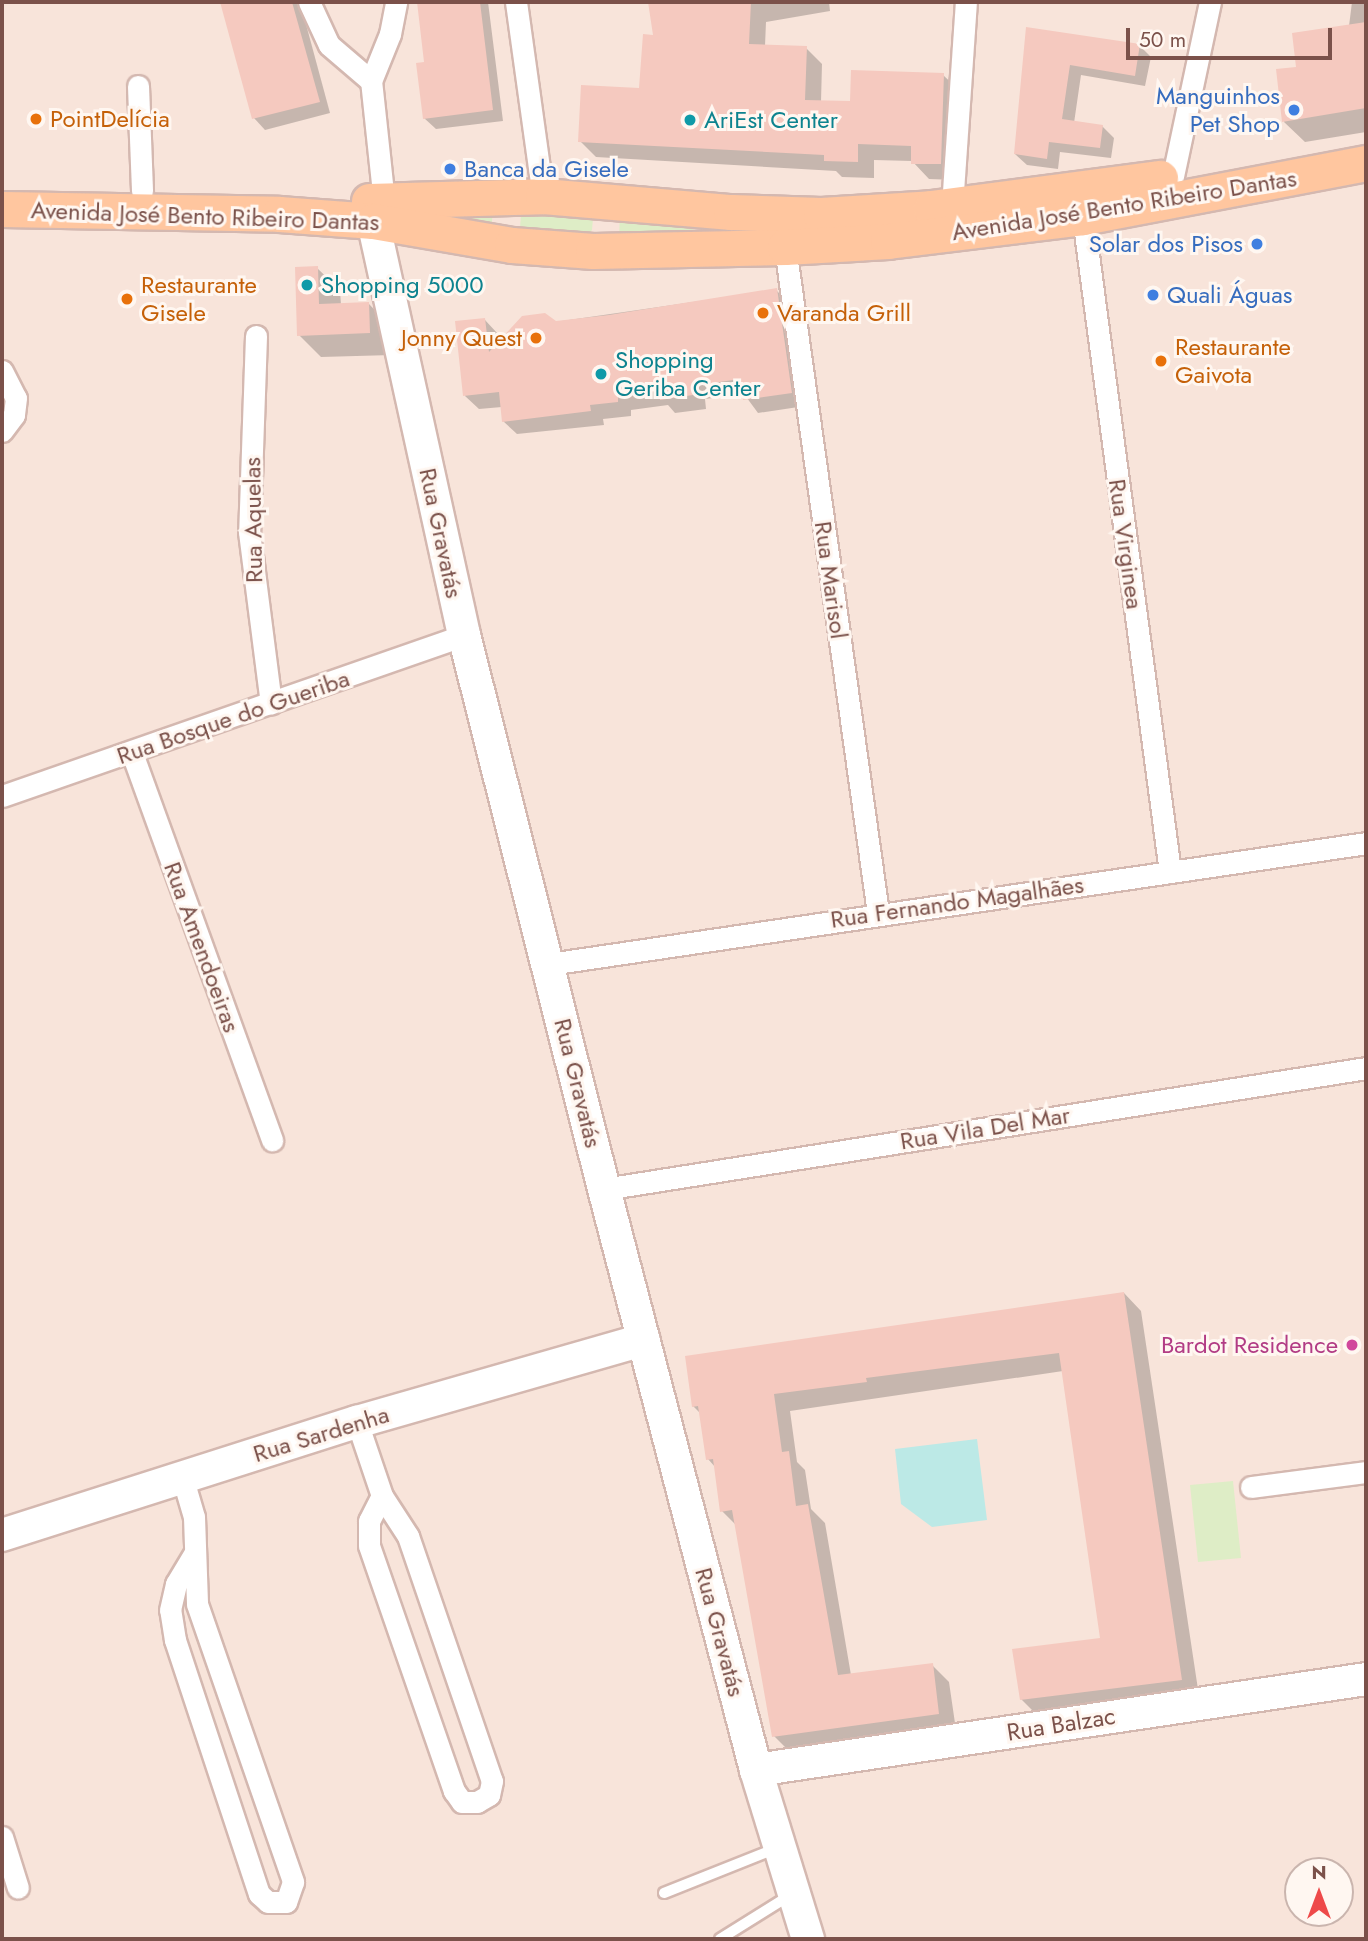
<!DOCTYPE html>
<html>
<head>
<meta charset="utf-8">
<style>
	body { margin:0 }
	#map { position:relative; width:1368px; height:1941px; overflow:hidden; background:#fef1ea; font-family:Jost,sans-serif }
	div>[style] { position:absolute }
	.residential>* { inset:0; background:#f8e4da }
	.green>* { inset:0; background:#deedc6 }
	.water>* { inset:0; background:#bce9e6 }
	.shadow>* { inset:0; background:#0003 }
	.building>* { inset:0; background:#f5c9bf }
	.roads { filter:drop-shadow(2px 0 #d4b8b0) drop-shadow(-2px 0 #d4b8b0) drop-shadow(0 2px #d4b8b0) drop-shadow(0 -2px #d4b8b0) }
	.lane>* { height:10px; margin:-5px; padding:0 5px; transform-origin:5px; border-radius:5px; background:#fff }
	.street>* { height:21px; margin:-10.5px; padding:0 10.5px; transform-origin:10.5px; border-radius:10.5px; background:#fff }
	.secondary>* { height:32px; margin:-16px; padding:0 16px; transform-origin:16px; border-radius:16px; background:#fff }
	.primary>* { height:35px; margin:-17.5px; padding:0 17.5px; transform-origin:17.5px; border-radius:17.5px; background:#ffc69f }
	.dots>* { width:19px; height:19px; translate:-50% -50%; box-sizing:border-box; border:4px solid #fff7f1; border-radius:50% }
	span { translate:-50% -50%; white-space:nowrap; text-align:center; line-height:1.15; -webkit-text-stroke:6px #fff7f1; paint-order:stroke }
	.shop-label { font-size:24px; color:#366cbe }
	.right { translate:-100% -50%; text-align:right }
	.left { translate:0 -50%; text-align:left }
	.food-label { font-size:24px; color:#c56008 }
	.culture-label { font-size:24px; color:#0d838f }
	.street-label { font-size:24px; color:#7b514a }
	.hotel-label { font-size:24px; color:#b23c85 }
	.frame { position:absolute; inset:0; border:4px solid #7b514a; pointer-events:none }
	.north { position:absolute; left:1284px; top:1857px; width:70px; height:70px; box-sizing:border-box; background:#fff7f1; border:2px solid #cab5ae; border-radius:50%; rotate:0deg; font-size:19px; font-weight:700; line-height:28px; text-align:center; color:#7b514a }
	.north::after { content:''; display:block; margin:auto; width:24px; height:32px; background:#ee4949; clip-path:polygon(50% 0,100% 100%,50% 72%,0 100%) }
	.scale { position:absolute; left:1126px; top:28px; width:206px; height:32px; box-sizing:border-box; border:4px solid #7b514a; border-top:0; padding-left:9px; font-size:21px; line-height:24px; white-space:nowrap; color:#7b514a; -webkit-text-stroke:5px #fff7f1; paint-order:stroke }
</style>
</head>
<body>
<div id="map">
	<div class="residential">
		<i style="clip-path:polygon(evenodd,2px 2px,1366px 2px,1366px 1939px,2px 1939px,2px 2px,1298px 1871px,1340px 1871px,1340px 1913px,1298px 1913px,1298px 1871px)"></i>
	</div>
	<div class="green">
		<i style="clip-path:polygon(493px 205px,491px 238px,431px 219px)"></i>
		<i style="clip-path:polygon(544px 205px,581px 207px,593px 218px,592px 230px,580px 243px,520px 229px,521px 214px)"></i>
		<i style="clip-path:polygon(620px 209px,702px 232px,619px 243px)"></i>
		<i style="clip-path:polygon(1233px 1481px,1241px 1558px,1198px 1562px,1190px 1485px)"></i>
	</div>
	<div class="water">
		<i style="clip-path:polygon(977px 1439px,987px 1520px,932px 1527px,901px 1504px,895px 1449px)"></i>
	</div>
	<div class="shadow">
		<i style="clip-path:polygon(223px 2px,300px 2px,330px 113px,265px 130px,254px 118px)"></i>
		<i style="clip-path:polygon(419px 2px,488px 2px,503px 121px,436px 129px,424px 118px,426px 64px)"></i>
		<i style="clip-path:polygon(650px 2px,829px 2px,830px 11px,766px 22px,765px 46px,806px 48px,822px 64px,821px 102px,852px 103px,943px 75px,960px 91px,957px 180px,929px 179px,912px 161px,874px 160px,874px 178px,842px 177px,836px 171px,596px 157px,580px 141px,640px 90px,655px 37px)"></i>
		<i style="clip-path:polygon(1352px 2px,1366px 2px,1366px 132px,1305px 142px,1284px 122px,1298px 69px,1349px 26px)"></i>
		<i style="clip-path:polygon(1028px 29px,1139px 45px,1151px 57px,1145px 86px,1081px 75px,1074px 123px,1102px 126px,1114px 138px,1111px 158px,1060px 152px,1058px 169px,1027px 165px,1015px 154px)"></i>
		<i style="clip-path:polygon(317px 268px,340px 290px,341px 305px,369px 304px,391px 327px,392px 355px,321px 357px,299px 335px)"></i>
		<i style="clip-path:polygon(776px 290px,790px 304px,805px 406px,758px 413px,744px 394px,705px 399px,706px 409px,675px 413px,668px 405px,631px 410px,631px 416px,603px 419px,604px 425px,517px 434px,503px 421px,502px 407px,479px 409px,465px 396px,485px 320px,498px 334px,499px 343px,555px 322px)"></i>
		<i style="clip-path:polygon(1124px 1293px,1141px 1311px,1199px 1696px,1038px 1716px,1021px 1699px,1102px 1639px,1063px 1371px,790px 1411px,797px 1462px,805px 1470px,811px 1509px,825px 1523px,851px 1675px,932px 1665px,949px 1682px,956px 1730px,791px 1753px,774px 1736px,736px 1525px,722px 1511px,716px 1468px,708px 1459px,701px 1414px,693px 1406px)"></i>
	</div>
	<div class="building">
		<i style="clip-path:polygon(220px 2px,292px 2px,320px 102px,252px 119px)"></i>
		<i style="clip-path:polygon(417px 2px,480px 2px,493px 110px,423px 119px,416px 63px,424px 62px)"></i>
		<i style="clip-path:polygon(648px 2px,751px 2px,749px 44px,807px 46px,805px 100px,850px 101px,851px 70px,944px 73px,941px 164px,911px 164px,911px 146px,858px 144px,858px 162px,824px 161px,824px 155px,578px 142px,581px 85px,639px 88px,643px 34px,653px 35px)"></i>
		<i style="clip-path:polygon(1366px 22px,1366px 108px,1282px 122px,1276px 69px,1296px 67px,1292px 33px)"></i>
		<i style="clip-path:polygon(1026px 27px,1140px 44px,1135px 76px,1070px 65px,1062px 119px,1103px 125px,1100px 148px,1049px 142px,1047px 159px,1014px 154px)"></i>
		<i style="clip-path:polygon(318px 266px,319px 304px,369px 302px,370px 333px,297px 336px,295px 267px)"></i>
		<i style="clip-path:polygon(777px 288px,792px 393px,743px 400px,740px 379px,692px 386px,693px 395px,660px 400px,659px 391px,618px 397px,618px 402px,590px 405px,591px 411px,502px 422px,499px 392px,463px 396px,455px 321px,485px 318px,489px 352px,522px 316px,545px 313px,556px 321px,609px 315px)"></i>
		<i style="clip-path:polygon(1124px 1292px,1182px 1680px,1020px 1700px,1012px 1649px,1100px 1638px,1059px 1353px,866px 1378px,867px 1382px,774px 1394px,782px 1452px,789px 1451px,796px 1506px,808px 1504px,838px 1675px,933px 1663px,939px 1714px,772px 1737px,732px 1510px,720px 1512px,713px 1459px,706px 1460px,698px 1406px,692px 1407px,685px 1356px)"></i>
	</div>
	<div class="roads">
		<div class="lane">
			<i style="left:664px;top:1893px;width:122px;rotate:-21.7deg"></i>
			<i style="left:720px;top:1939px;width:85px;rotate:-32deg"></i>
		</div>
		<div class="street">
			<i style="left:309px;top:2px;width:47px;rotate:65.1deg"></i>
			<i style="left:329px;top:45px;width:55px;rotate:40.6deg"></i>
			<i style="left:516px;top:2px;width:196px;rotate:82.1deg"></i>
			<i style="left:138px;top:86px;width:105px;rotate:87.8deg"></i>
			<i style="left:1173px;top:176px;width:178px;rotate:-78deg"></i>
			<i style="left:384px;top:202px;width:122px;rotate:-96.1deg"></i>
			<i style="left:371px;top:81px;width:51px;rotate:-68deg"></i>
			<i style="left:390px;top:34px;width:33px;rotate:-79deg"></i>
			<i style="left:952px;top:206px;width:204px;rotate:-86.1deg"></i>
			<i style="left:1083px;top:217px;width:661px;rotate:82.43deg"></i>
			<i style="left:785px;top:247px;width:672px;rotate:82.05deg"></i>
			<i style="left:256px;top:336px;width:196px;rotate:92deg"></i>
			<i style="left:249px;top:532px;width:173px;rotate:82.7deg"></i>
			<i style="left:2px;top:371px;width:30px;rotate:63deg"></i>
			<i style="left:16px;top:398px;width:17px;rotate:97deg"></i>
			<i style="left:14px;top:415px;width:20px;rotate:127deg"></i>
			<i style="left:132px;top:753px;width:412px;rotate:70.1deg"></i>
			<i style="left:2px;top:796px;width:489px;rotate:-19.2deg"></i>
			<i style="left:549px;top:964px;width:826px;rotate:-8.42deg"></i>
			<i style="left:604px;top:1189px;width:772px;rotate:-9.02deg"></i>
			<i style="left:357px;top:1422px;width:78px;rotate:71.3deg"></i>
			<i style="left:382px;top:1496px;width:48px;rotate:57deg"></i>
			<i style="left:408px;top:1536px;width:259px;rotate:71.1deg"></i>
			<i style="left:492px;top:1781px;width:14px;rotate:102deg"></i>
			<i style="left:489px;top:1795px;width:14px;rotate:150deg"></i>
			<i style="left:477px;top:1802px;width:15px;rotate:180deg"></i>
			<i style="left:462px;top:1802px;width:14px;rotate:-126deg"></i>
			<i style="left:454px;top:1791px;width:260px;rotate:-109.1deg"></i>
			<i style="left:369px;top:1545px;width:24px;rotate:-90deg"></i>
			<i style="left:369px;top:1521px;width:28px;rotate:-63deg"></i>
			<i style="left:182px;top:1476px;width:43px;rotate:73.7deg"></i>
			<i style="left:194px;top:1517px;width:87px;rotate:88deg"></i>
			<i style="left:197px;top:1604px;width:294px;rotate:70.9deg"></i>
			<i style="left:293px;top:1882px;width:21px;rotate:109deg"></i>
			<i style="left:286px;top:1902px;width:18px;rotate:180deg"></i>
			<i style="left:268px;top:1902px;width:12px;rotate:-138deg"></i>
			<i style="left:259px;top:1894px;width:268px;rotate:-108.3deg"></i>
			<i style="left:175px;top:1640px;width:30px;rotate:-99deg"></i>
			<i style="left:170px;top:1610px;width:27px;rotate:-77deg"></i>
			<i style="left:176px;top:1584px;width:35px;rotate:-59deg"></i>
			<i style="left:1251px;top:1487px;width:116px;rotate:-7.4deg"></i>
			<i style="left:2px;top:1837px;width:53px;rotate:72.6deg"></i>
		</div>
		<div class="secondary">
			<i style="left:373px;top:221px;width:424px;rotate:77.6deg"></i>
			<i style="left:464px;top:635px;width:571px;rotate:75.82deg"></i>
			<i style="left:604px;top:1189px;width:601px;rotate:75.34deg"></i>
			<i style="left:756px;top:1770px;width:177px;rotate:72.9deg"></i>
			<i style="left:2px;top:1535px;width:373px;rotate:-17.7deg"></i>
			<i style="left:357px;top:1422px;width:298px;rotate:-16deg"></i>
			<i style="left:756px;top:1770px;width:617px;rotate:-8.48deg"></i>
		</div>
		<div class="primary">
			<i style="left:369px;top:201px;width:174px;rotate:-1.6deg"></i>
			<i style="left:543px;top:196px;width:189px;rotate:4.9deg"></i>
			<i style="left:731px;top:212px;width:90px;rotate:1.9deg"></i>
			<i style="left:821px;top:215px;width:110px;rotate:-3.6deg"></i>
			<i style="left:931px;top:208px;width:231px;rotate:-7.5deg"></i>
			<i style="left:2px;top:209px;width:277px;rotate:1deg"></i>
			<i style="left:279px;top:214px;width:94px;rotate:4.3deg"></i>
			<i style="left:373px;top:221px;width:141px;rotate:9.8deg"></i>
			<i style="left:512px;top:245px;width:81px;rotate:4.2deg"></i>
			<i style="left:593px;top:251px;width:192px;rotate:-1.2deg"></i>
			<i style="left:785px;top:247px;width:103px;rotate:-3.3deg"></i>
			<i style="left:888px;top:241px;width:196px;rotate:-7deg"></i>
			<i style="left:1083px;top:217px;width:288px;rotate:-10.8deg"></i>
		</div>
	</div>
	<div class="dots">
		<i style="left:1294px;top:110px;background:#3f7fe0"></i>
		<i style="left:36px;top:119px;background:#e8710a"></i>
		<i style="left:690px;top:120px;background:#0f9aa8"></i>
		<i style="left:450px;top:169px;background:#3f7fe0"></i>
		<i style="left:1257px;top:244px;background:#3f7fe0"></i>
		<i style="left:307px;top:285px;background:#0f9aa8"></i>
		<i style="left:1153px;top:295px;background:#3f7fe0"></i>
		<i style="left:127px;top:299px;background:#e8710a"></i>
		<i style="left:763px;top:313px;background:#e8710a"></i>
		<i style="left:536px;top:338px;background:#e8710a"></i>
		<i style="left:1161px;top:361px;background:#e8710a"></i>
		<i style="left:601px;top:374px;background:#0f9aa8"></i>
		<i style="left:1352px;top:1345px;background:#d1479c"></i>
	</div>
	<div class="shop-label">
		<span class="right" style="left:1280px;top:110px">Manguinhos<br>Pet Shop</span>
		<span class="left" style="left:464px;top:169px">Banca da Gisele</span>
		<span class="right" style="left:1243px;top:244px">Solar dos Pisos</span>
		<span class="left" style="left:1167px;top:295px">Quali Águas</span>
	</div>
	<div class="food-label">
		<span class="left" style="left:50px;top:119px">PointDelícia</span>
		<span class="left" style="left:141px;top:299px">Restaurante<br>Gisele</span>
		<span class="left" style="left:777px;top:313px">Varanda Grill</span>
		<span class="right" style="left:522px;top:338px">Jonny Quest</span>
		<span class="left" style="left:1175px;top:361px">Restaurante<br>Gaivota</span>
	</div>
	<div class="culture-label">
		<span class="left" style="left:704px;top:120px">AriEst Center</span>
		<span class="left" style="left:321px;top:285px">Shopping 5000</span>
		<span class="left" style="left:615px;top:374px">Shopping<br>Geriba Center</span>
	</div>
	<div class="street-label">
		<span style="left:1124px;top:205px;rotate:-9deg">Avenida José Bento Ribeiro Dantas</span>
		<span style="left:205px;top:216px;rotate:2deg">Avenida José Bento Ribeiro Dantas</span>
		<span style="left:253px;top:520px;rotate:-91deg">Rua Aquelas</span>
		<span style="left:441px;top:533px;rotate:78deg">Rua Gravatás</span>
		<span style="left:1126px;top:544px;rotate:82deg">Rua Virginea</span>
		<span style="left:831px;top:580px;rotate:82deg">Rua Marisol</span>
		<span style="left:233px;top:717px;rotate:-19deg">Rua Bosque do Gueriba</span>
		<span style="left:957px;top:902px;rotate:-8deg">Rua Fernando Magalhães</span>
		<span style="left:202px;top:947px;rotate:70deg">Rua Amendoeiras</span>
		<span style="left:578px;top:1083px;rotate:76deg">Rua Gravatás</span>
		<span style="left:985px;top:1128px;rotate:-9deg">Rua Vila Del Mar</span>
		<span style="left:321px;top:1434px;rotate:-17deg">Rua Sardenha</span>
		<span style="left:720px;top:1632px;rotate:75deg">Rua Gravatás</span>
		<span style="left:1061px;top:1724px;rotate:-9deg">Rua Balzac</span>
	</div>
	<div class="hotel-label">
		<span class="right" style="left:1338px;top:1345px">Bardot Residence</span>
	</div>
	<div class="frame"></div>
	<div class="north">N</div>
	<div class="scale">50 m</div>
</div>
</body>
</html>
